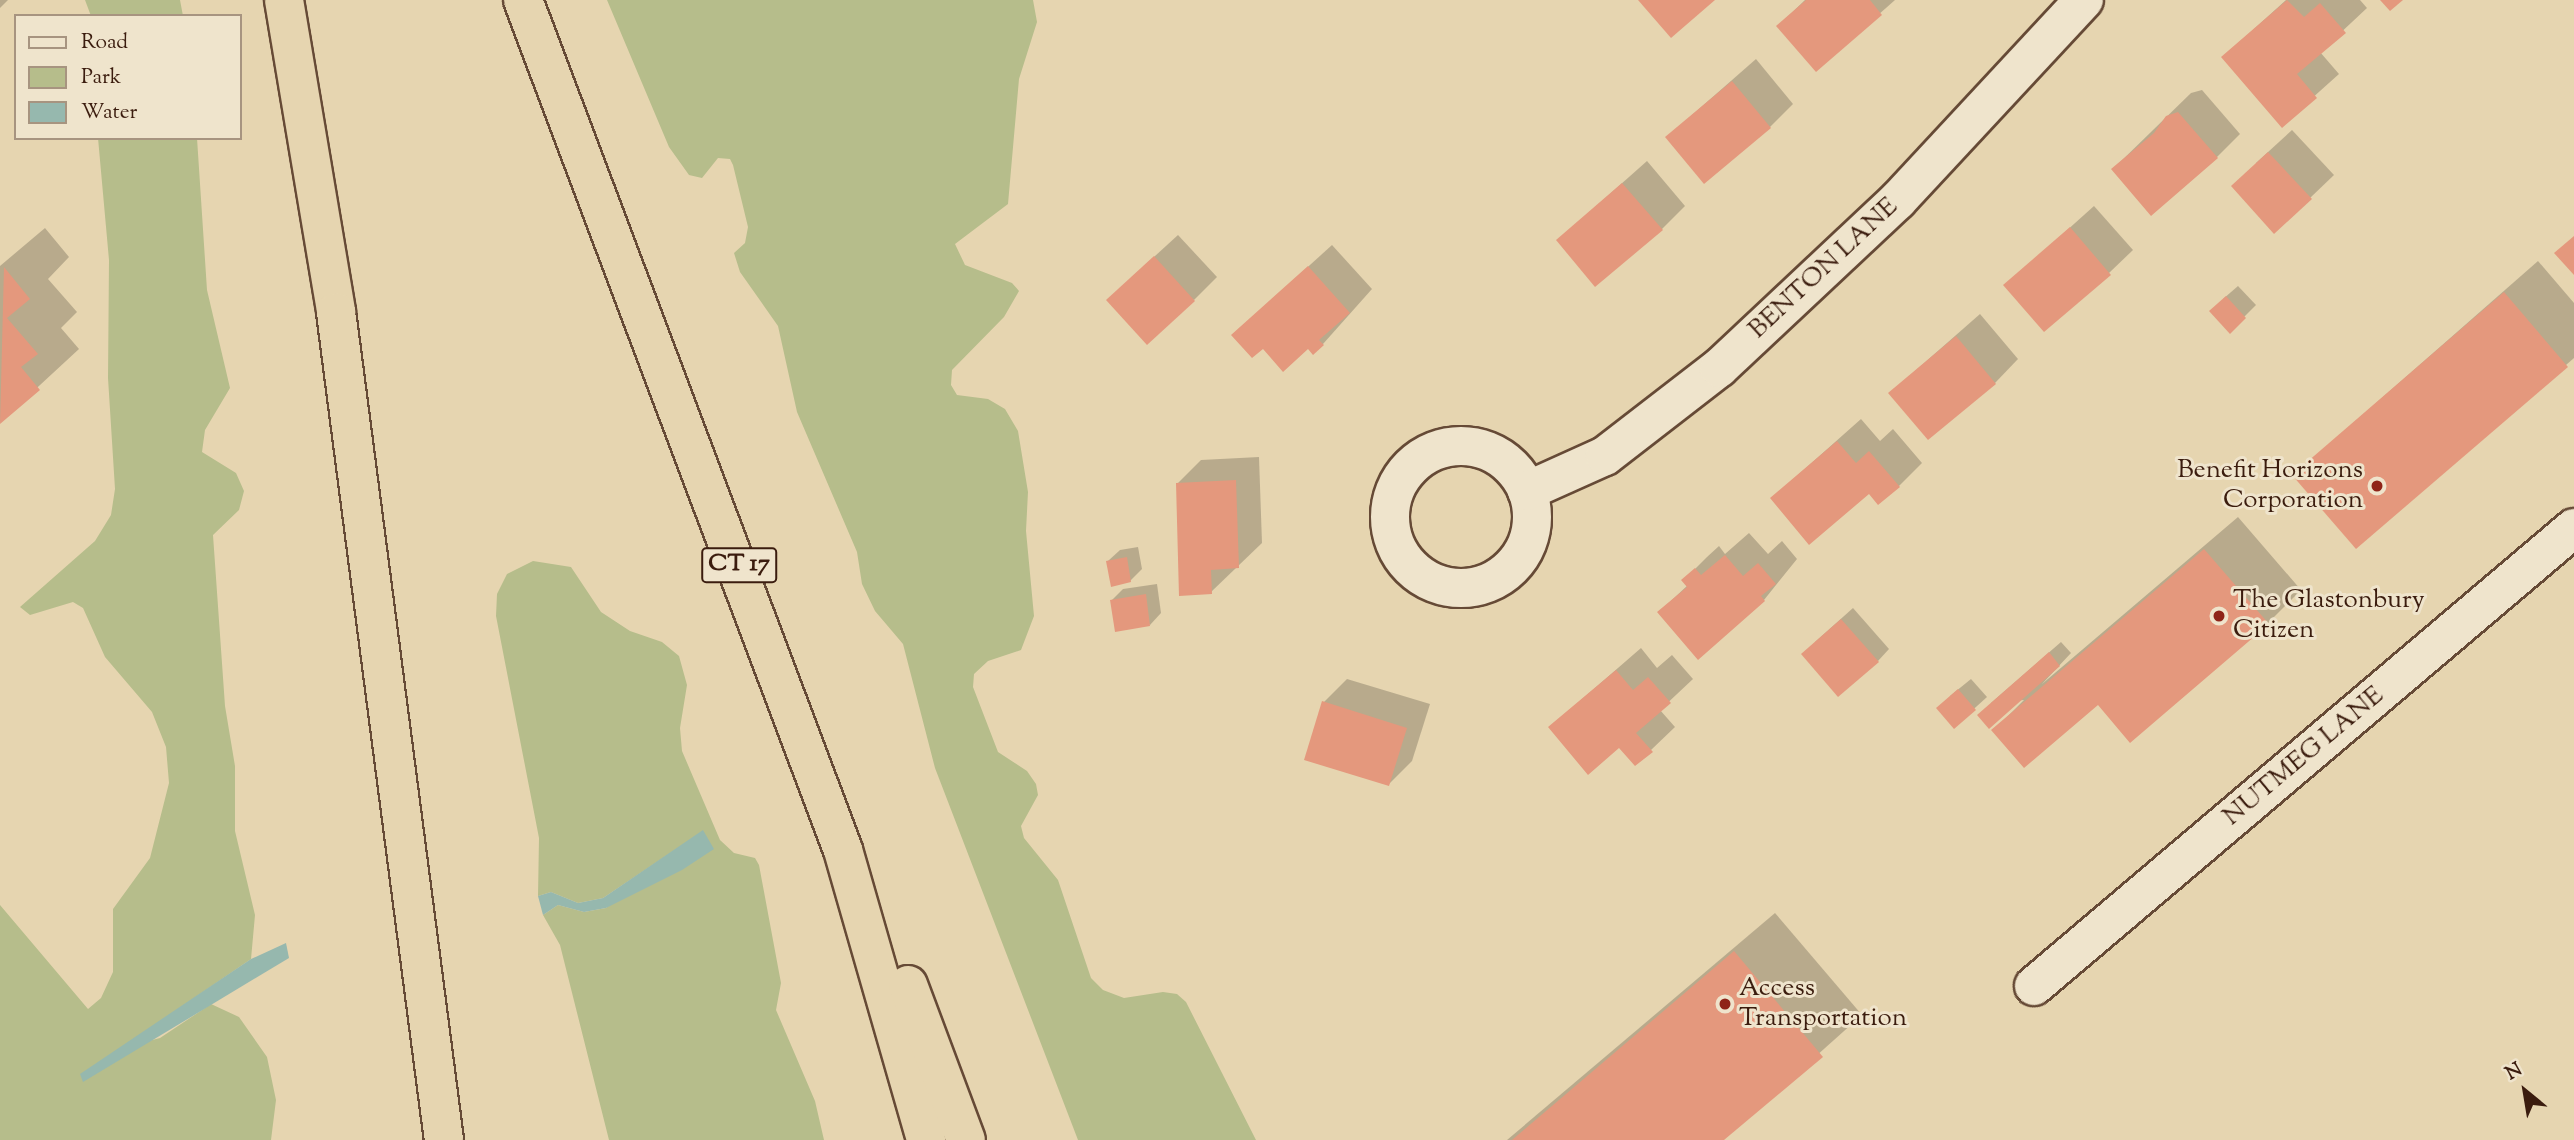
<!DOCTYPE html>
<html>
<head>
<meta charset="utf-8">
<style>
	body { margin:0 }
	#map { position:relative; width:2574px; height:1140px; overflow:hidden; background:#e6d5b0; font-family:"Sorts Mill Goudy",serif }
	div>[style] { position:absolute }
	.green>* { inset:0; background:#b6bd8b }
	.water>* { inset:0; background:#96b8ae }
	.shadow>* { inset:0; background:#0003 }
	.building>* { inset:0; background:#e4987d }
	.roads { filter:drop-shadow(2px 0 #664a36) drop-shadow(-2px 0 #664a36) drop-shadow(0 2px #664a36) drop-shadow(0 -2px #664a36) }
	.minor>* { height:38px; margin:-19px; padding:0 19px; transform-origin:19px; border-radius:19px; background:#efe4cc }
	.minor>.ring { margin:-19px; padding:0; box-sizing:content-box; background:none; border:38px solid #efe4cc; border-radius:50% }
	.highway>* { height:38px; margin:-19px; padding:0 19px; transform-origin:19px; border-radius:19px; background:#e6d5b0 }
	.dots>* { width:19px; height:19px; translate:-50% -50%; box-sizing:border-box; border:4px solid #efe4cc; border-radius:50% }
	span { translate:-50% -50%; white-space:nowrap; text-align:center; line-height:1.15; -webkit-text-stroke:6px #efe4cc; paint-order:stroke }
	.shield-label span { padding:2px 5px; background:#efe4cc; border:2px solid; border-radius:5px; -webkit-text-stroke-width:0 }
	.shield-label { font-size:24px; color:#3b1c0e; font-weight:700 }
	.street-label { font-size:26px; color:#3b1c0e }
	.poi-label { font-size:26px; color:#3b1c0e }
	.right { translate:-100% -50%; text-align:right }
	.left { translate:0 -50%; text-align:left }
	.legend { position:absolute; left:14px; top:14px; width:228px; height:126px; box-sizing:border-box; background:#efe4cc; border:2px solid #a79480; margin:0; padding:9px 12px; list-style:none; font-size:21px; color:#3b1c0e }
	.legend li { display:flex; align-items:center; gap:14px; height:35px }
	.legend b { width:35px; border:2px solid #a79480 }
	.north { position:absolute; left:2490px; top:1056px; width:70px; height:70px; -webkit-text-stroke:5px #efe4cc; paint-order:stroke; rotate:330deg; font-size:19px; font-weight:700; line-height:28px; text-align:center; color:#3b1c0e }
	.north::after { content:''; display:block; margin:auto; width:24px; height:32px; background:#3b1c0e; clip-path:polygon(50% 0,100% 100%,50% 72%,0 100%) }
</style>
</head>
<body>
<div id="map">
	<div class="green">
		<i style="clip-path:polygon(85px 0,180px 0,183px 16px,91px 16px)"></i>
		<i style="clip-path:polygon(607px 0,1033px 0,1037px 22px,1019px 79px,1008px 204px,955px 244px,965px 265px,1012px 283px,1019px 291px,1004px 317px,952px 370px,951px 385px,957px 395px,988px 399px,1005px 409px,1018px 431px,1028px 492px,1026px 531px,1034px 616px,1021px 650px,988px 661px,974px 674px,973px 687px,998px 752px,1027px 771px,1036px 784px,1038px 795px,1021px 826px,1024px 838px,1058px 880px,1091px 978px,1103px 990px,1124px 998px,1163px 992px,1177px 994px,1186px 1002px,1256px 1140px,1078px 1140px,935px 768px,903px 644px,875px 611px,862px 584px,857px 552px,797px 412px,778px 326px,740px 272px,734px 253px,745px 243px,748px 227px,733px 165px,730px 159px,718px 158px,702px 178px,689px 175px,669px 147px)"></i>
		<i style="clip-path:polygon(98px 138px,197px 138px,207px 290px,230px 388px,205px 430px,202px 452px,236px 473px,244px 491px,239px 510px,213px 535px,225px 706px,235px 766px,235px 831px,255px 915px,251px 959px,121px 1048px,160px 1038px,211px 1004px,239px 1017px,267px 1057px,276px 1100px,271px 1140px,0 1140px,0 905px,88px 1009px,101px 998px,113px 972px,113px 909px,150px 858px,169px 783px,166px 747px,152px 712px,105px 657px,83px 608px,73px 602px,30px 615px,20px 607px,95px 541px,111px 515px,115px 489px,108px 378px,109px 260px)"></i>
		<i style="clip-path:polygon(533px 561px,571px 567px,601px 612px,630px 631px,662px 642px,679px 656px,687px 685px,680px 728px,682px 751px,720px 840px,734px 853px,755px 858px,759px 865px,781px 983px,776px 1010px,815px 1101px,824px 1140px,609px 1140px,560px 945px,543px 915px,558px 905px,584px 912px,606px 908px,703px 831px,603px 898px,578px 903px,551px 892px,538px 896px,539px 838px,496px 616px,497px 594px,507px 574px)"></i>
	</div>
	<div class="water">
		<i style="clip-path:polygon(703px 830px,714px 849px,682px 870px,606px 908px,584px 912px,558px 905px,543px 915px,538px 896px,551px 892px,578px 903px,603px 898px)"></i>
		<i style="clip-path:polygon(286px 943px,289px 958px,83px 1082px,80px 1074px,251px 959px)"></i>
	</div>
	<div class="shadow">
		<i style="clip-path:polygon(0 0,8px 0,0 8px)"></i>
		<i style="clip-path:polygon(1805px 0,1895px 0,1816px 70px,1778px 26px)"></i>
		<i style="clip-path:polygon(2286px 0,2360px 0,2367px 8px,2320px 52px,2339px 74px,2282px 125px,2223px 57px)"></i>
		<i style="clip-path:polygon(1756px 59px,1793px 104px,1770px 127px,1667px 137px)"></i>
		<i style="clip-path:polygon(2202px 90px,2240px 134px,2217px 157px,2113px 169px,2191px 93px)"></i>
		<i style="clip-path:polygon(2292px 130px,2334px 175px,2310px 198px,2256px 163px)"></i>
		<i style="clip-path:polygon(1647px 161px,1685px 206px,1662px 229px,1558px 240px)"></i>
		<i style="clip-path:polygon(2094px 206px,2133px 250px,2109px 273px,2006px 285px)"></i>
		<i style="clip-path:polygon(45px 228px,69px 257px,48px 279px,77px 312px,61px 328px,79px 349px,0 422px,0 266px)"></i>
		<i style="clip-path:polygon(1178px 235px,1217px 277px,1194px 300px,1132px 277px)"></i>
		<i style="clip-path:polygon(1332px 245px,1372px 289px,1323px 344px,1263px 346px,1233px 335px)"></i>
		<i style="clip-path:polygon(2538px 261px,2574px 303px,2574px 358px,2566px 365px,2294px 475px)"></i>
		<i style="clip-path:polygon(2238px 286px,2256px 305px,2230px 331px,2223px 299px)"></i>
		<i style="clip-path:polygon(1980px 314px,2018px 359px,1995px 383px,1890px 393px)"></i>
		<i style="clip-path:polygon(1861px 419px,1880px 441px,1893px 429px,1922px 463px,1899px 486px,1772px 498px)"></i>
		<i style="clip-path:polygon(1259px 457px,1262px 543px,1211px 592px,1178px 483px,1201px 460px)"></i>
		<i style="clip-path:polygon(2238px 517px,2301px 590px,2268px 623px,2130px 741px,2098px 703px,1994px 730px,2024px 700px,1991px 703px,2061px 642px,2071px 653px,2042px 684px)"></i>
		<i style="clip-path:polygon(1749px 533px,1768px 554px,1782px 541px,1797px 559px,1764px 600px,1659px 612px,1688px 585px,1684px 580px,1707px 557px,1719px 546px,1725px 554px)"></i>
		<i style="clip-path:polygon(1138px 547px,1142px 569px,1130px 581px,1108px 561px,1120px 550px)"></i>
		<i style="clip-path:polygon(1157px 584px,1161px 613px,1150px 625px,1112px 600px,1123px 589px)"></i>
		<i style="clip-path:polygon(1853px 608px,1889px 649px,1878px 661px,1815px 642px)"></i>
		<i style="clip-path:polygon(1641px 648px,1657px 668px,1672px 655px,1693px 679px,1660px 710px,1675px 727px,1651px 750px,1550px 727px)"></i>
		<i style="clip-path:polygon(1347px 679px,1430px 704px,1412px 761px,1389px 784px,1324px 702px)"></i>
		<i style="clip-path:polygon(1971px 679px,1987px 697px,1955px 726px,1950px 696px)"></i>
		<i style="clip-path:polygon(1775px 913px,1862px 1015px,1722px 1140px,1507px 1140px)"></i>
	</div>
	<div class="building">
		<i style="clip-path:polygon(1638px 0,1715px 0,1671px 38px)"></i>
		<i style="clip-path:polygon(1806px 0,1870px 0,1882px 15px,1816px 72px,1776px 26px)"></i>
		<i style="clip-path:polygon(2287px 0,2304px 17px,2320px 3px,2346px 33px,2297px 74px,2317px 98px,2282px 128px,2221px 57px)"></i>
		<i style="clip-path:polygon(2380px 0,2403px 0,2390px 11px)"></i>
		<i style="clip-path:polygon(1732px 81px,1771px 128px,1704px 184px,1665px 137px)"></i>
		<i style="clip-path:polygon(2178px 112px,2218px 158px,2151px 216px,2111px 169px,2154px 133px,2166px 116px)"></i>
		<i style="clip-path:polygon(2268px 152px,2312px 199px,2274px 234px,2231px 186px)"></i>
		<i style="clip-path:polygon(1622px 183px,1663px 230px,1595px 287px,1556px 240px)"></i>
		<i style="clip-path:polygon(2070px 227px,2111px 275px,2044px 332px,2003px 285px)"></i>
		<i style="clip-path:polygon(2574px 236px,2574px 275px,2554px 253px)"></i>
		<i style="clip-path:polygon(1154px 256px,1195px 301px,1147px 345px,1106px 300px)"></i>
		<i style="clip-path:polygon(1308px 266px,1350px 313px,1319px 340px,1324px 345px,1313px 355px,1308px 349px,1283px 372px,1263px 349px,1252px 358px,1231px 335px)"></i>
		<i style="clip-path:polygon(4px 267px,30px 299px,7px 318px,38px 354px,21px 367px,40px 390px,0 424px)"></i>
		<i style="clip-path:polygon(2504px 292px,2568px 367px,2356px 549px,2292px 475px)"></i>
		<i style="clip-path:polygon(2226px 296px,2246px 318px,2230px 334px,2209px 311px)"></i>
		<i style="clip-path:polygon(1956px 336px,1996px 384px,1928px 440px,1888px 393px)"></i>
		<i style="clip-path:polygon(1837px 441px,1856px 463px,1869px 451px,1900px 487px,1878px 505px,1869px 494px,1809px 545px,1770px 498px)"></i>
		<i style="clip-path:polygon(1236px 480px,1239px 568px,1211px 570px,1212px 594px,1179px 596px,1176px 483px)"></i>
		<i style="clip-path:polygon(2204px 549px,2269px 624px,2130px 743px,2098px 705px,2024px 768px,1991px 730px)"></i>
		<i style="clip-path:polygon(1725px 555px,1743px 576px,1758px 563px,1776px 584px,1761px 596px,1765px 601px,1698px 660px,1657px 612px,1687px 587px,1681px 580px,1695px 568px,1701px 575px)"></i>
		<i style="clip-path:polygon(1127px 557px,1131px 582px,1111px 587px,1106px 561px)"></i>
		<i style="clip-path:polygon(1146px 594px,1150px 626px,1115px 632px,1110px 600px)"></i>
		<i style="clip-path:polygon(1841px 619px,1879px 662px,1838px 697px,1801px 654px)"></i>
		<i style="clip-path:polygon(2049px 652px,2060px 666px,1989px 729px,1977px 715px)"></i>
		<i style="clip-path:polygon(1616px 670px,1633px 690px,1648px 677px,1671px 703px,1636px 733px,1653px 752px,1635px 766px,1619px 748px,1588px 775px,1548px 727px)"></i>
		<i style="clip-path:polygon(1958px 689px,1976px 710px,1954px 729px,1936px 708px)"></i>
		<i style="clip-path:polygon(1322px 701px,1407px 728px,1389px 786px,1304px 760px)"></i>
		<i style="clip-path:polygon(1734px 951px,1823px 1057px,1724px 1140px,1512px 1140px)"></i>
	</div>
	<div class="roads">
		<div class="minor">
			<i class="ring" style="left:1390px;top:446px;width:104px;height:104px"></i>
			<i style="left:1527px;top:491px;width:85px;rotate:-24.2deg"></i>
			<i style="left:1605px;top:456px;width:144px;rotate:-37.7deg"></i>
			<i style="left:1719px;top:368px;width:245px;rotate:-43.2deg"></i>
			<i style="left:1898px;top:200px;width:273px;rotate:-47.1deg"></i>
			<i style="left:2034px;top:986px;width:708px;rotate:-40.3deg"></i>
		</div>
		<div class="highway">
			<i style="left:284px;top:0;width:316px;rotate:80.5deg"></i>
			<i style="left:336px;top:312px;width:835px;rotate:82.57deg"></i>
			<i style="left:523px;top:0;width:908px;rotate:69.37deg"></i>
			<i style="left:843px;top:850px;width:302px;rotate:74deg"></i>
			<i style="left:908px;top:985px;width:165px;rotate:69.5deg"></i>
		</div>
	</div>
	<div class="dots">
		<i style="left:2377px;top:486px;background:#8f2418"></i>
		<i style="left:2219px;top:616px;background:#8f2418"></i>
		<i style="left:1725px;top:1004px;background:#8f2418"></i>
	</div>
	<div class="shield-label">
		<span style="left:739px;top:565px">CT 17</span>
	</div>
	<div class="street-label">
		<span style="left:1824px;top:269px;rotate:-43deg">BENTON LANE</span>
		<span style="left:2304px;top:757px;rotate:-40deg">NUTMEG LANE</span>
	</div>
	<div class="poi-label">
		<span class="right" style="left:2363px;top:486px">Benefit Horizons<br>Corporation</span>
		<span class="left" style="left:2233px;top:616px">The Glastonbury<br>Citizen</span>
		<span class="left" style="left:1739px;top:1004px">Access<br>Transportation</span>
	</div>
	<ul class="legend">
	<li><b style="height:9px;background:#efe4cc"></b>Road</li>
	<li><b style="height:19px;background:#b6bd8b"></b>Park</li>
	<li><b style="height:19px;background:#96b8ae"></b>Water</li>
	</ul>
	<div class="north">N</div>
</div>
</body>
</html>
